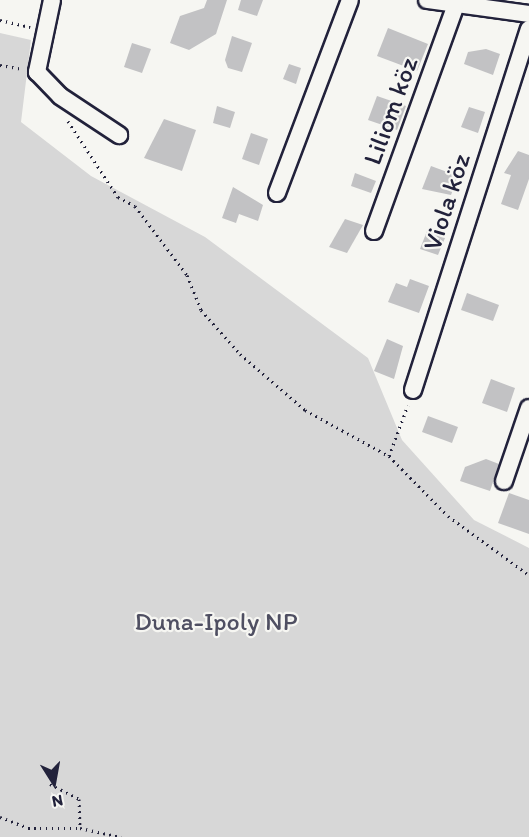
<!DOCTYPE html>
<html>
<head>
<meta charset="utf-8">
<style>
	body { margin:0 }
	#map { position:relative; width:529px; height:837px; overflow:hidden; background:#f6f6f2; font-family:Itim,sans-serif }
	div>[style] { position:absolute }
	.green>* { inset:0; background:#d7d7d7 }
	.building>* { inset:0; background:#c2c2c4 }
	.path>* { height:3px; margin-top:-1.5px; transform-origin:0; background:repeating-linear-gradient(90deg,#22223b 0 1.5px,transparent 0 6px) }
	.roads { filter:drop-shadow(2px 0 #22223b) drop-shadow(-2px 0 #22223b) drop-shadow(0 2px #22223b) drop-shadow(0 -2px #22223b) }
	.street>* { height:16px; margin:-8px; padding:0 8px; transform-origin:8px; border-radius:8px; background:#f6f6f2 }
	span { translate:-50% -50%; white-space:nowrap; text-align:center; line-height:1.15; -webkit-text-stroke:4.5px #f6f6f2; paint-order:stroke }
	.street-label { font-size:26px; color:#22223b }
	.park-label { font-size:26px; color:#4f4f62 }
	.north { position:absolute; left:24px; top:753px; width:60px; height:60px; -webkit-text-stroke:4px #f6f6f2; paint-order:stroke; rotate:169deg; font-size:16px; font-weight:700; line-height:24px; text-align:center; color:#22223b }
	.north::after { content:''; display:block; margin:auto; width:21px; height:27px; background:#22223b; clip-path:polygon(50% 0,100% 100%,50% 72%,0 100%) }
</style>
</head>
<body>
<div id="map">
	<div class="green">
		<i style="clip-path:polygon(0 33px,31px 40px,21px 122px,91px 176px,205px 237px,368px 358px,402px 440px,474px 520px,529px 548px,529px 837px,0 837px)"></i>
	</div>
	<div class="building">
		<i style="clip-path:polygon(207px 0,227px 0,216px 34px,189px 50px,170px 43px,180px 16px,204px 8px)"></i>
		<i style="clip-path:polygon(241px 0,263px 0,257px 16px,238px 10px)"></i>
		<i style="clip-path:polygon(388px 28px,428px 44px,417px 71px,377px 56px)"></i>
		<i style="clip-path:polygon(232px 36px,252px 43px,242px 72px,228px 68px,225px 60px)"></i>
		<i style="clip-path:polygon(132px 43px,151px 49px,142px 73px,124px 67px)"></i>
		<i style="clip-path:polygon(486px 49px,500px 54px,493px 75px,464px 64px,468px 52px)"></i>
		<i style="clip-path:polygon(289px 64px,301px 68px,296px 84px,283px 79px)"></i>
		<i style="clip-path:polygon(377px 96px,406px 106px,397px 130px,368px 120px)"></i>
		<i style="clip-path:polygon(217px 106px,235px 112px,230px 128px,213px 123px)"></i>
		<i style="clip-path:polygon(469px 107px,485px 112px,478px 133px,461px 127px)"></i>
		<i style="clip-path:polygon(164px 119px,196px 130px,182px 171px,144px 158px)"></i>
		<i style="clip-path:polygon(251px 133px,268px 139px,259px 165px,242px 159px)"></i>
		<i style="clip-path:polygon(518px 151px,529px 155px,529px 179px,518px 210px,501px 204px,511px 175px,504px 173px)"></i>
		<i style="clip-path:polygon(431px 166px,458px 176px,451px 195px,422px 189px)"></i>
		<i style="clip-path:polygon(355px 173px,376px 181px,371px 193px,351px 186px)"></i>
		<i style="clip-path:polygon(233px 187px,263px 205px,258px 221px,239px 214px,236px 223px,222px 218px)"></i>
		<i style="clip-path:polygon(345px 219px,363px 225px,347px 253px,329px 247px)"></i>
		<i style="clip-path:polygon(427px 231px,445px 238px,438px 255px,420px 249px)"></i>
		<i style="clip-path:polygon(410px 279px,429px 286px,419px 313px,388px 302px,396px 283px,407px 287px)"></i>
		<i style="clip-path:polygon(467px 293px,499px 305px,493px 321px,461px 310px)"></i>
		<i style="clip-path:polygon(387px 339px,403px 346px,394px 379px,374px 371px)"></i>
		<i style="clip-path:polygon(491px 379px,515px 388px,507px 412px,482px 403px)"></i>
		<i style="clip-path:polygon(428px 416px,458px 427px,452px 443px,422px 432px)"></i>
		<i style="clip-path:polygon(486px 459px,499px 464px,490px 491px,460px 481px,465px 467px)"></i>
		<i style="clip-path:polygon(509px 493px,529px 500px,529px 534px,498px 523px)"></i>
	</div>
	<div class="path">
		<i style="left:0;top:20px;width:31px;rotate:13deg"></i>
		<i style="left:0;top:65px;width:22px;rotate:10deg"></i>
		<i style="left:68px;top:121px;width:91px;rotate:56.7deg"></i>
		<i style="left:118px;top:197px;width:19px;rotate:28deg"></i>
		<i style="left:135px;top:206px;width:86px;rotate:53deg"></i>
		<i style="left:187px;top:275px;width:38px;rotate:68deg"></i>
		<i style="left:201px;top:310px;width:59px;rotate:48.4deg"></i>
		<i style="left:240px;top:354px;width:86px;rotate:40.7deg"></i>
		<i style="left:305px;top:410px;width:96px;rotate:28.7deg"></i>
		<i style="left:389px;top:456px;width:84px;rotate:45.5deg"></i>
		<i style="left:448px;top:516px;width:100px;rotate:36.1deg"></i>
		<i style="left:389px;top:456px;width:54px;rotate:-69.6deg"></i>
		<i style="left:50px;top:784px;width:33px;rotate:27deg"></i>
		<i style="left:79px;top:799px;width:29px;rotate:88deg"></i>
		<i style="left:0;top:817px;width:30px;rotate:21deg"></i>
		<i style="left:28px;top:828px;width:52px"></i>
		<i style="left:80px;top:828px;width:42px;rotate:12.4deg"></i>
	</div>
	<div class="roads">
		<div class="street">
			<i style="left:52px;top:0;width:74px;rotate:101.8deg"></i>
			<i style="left:37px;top:72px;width:33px;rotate:46deg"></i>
			<i style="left:60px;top:96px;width:71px;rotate:33.5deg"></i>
			<i style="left:427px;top:0;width:103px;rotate:7.8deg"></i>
			<i style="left:277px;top:193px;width:206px;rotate:-69.3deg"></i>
			<i style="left:374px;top:231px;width:238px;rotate:-70.1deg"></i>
			<i style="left:413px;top:390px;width:379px;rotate:-72.2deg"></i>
			<i style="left:504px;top:481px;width:77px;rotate:-71.1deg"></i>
		</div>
	</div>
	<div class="street-label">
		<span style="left:391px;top:111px;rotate:-70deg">Liliom köz</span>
		<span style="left:447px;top:202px;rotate:-72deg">Viola köz</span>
	</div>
	<div class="park-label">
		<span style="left:216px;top:622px">Duna-Ipoly NP</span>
	</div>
	<div class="north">N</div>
</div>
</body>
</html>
